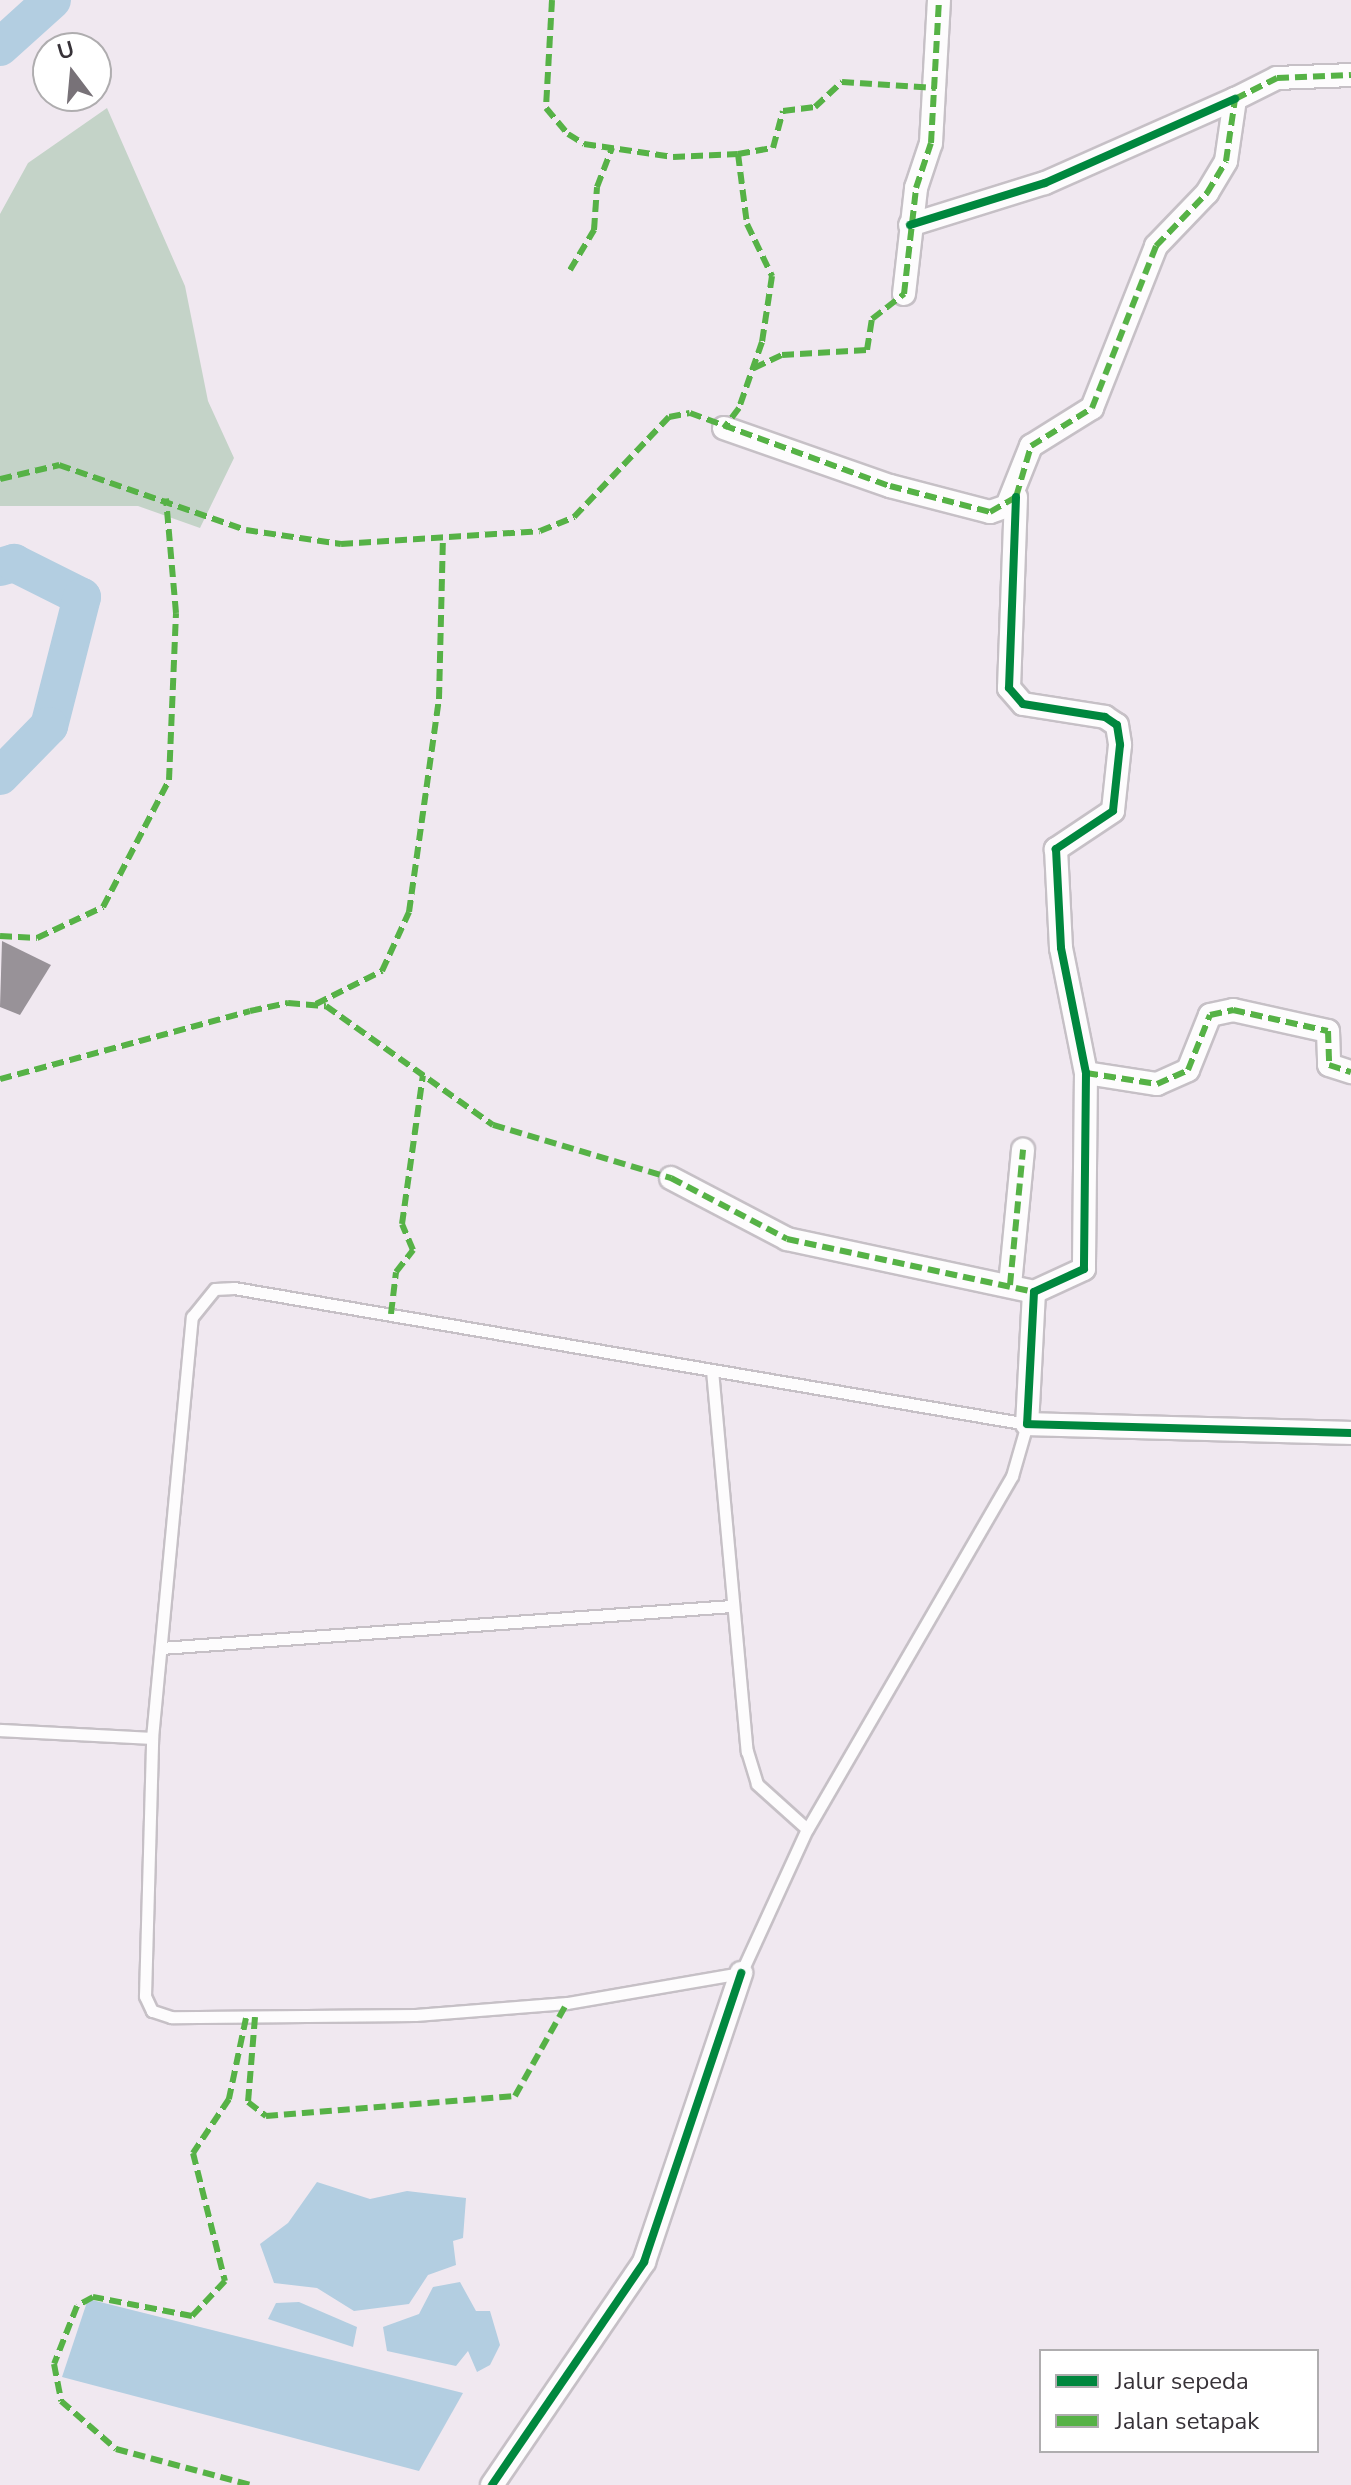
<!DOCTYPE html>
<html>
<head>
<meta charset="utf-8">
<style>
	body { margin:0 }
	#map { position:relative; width:1351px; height:2485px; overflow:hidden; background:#f0e8f0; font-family:"Nunito Sans",sans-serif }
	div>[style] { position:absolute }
	.green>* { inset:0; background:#c4d3c8 }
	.water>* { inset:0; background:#b3cee1 }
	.river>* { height:38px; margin:-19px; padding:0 19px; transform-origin:19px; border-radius:19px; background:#b3cee1 }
	.building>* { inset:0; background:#989298 }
	.roads { filter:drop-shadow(2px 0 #c6c0c6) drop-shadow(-2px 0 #c6c0c6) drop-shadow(0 2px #c6c0c6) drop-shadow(0 -2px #c6c0c6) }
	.service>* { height:11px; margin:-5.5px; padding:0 5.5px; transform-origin:5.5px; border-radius:5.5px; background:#fdfcfd }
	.minor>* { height:22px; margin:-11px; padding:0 11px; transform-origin:11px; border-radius:11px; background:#fdfcfd }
	.quiet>* { height:6px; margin-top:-3px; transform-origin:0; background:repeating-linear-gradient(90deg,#56b246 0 12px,transparent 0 18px) }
	.cycleway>* { height:8px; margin:-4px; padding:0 4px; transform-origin:4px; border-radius:4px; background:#00873e }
	span { translate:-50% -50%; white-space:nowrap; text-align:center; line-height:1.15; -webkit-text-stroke:8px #fff; paint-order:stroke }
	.legend { position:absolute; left:1039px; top:2349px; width:280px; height:104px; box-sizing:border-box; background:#fff; border:2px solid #afadaf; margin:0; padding:10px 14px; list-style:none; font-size:24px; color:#373238 }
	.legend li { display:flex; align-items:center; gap:16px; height:40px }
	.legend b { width:40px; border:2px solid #afadaf }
	.north { position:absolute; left:32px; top:32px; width:80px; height:80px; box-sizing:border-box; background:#fff; border:2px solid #afadaf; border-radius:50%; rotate:344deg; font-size:22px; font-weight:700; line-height:32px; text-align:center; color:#373238 }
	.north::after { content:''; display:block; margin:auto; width:28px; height:36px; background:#787278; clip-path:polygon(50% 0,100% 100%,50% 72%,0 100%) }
</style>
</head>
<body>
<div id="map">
	<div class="green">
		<i style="clip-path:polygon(107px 108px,185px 286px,208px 401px,234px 458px,200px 528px,138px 506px,0 506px,0 214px,28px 163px)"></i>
	</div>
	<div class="water">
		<i style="clip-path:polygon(317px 2182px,370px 2199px,407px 2191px,466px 2198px,463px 2238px,453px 2241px,456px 2265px,428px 2275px,409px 2304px,354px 2311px,317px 2288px,274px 2283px,260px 2244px,288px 2223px)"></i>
		<i style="clip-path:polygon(460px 2282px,476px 2311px,490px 2311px,500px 2345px,490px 2365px,477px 2372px,468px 2351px,456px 2366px,387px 2351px,383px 2327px,419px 2314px,433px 2287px)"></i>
		<i style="clip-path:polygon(88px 2299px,463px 2393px,419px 2471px,62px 2377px)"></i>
		<i style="clip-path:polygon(299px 2302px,357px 2327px,353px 2347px,268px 2319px,276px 2303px)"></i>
	</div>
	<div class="river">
		<i style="left:0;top:47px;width:70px;rotate:-42.1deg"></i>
		<i style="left:0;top:567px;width:15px;rotate:-16deg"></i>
		<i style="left:14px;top:563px;width:76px;rotate:26.6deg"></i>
		<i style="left:82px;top:597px;width:133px;rotate:104.3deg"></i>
		<i style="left:49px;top:726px;width:70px;rotate:134.4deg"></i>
	</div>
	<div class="building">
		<i style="clip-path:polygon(2px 941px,51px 965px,20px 1015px,0 1007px)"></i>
	</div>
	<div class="roads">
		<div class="service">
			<i style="left:234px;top:1288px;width:805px;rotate:9.73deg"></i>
			<i style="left:1027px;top:1424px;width:54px;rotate:106.1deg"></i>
			<i style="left:1012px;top:1476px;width:408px;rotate:120.1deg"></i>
			<i style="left:807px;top:1829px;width:158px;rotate:114.6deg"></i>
			<i style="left:741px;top:1973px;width:177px;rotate:170.2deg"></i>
			<i style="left:567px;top:2003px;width:152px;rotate:175.5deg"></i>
			<i style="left:415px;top:2015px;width:244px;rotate:179.5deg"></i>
			<i style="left:171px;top:2017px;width:20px;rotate:-162deg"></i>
			<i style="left:152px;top:2011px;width:17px;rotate:-115deg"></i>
			<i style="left:145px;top:1996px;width:258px;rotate:-88.4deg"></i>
			<i style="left:152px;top:1738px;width:423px;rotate:-84.6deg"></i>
			<i style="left:192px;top:1317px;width:36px;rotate:-51deg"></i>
			<i style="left:215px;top:1289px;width:19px;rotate:-3deg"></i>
			<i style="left:712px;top:1370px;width:383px;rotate:84.8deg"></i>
			<i style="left:747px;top:1751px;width:34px;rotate:73deg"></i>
			<i style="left:757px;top:1784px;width:67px;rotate:42deg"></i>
			<i style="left:161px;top:1648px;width:572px;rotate:-4.21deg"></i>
			<i style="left:0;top:1730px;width:152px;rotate:3deg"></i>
		</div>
		<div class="minor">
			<i style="left:910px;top:225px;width:141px;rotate:-17.3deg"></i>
			<i style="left:1045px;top:183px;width:208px;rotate:-23.9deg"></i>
			<i style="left:904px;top:294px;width:107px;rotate:-83.5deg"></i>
			<i style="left:916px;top:188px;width:47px;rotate:-71.6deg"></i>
			<i style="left:931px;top:143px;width:143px;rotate:-86.8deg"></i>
			<i style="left:724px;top:428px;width:176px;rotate:19.3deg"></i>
			<i style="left:890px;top:486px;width:103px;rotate:14.6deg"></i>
			<i style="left:990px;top:512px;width:18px;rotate:-19deg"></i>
			<i style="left:1007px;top:506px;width:65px;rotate:-68.2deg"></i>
			<i style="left:1031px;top:446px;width:72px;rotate:-31.9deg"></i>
			<i style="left:1092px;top:408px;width:174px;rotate:-68.4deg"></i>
			<i style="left:1156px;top:246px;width:74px;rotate:-46.1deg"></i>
			<i style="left:1207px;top:193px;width:37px;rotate:-59deg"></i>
			<i style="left:1226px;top:161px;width:63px;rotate:-81.7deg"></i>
			<i style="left:1235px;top:99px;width:47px;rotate:-26.6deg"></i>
			<i style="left:1277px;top:78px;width:74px;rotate:-2.3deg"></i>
			<i style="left:1016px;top:497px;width:191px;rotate:92.1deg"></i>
			<i style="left:1009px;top:688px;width:21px;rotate:49deg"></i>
			<i style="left:1023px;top:704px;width:83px;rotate:9deg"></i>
			<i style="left:1105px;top:717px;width:14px;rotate:34deg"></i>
			<i style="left:1117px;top:725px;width:20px;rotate:81deg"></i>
			<i style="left:1120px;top:745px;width:66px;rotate:96.1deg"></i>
			<i style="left:1113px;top:811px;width:69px;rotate:146.3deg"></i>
			<i style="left:1056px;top:849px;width:99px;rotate:87.1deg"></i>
			<i style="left:1061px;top:948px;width:127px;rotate:78.7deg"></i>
			<i style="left:1086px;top:1073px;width:196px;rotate:90.6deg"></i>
			<i style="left:1084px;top:1269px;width:55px;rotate:155.3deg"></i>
			<i style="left:1034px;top:1292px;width:132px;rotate:93deg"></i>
			<i style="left:1027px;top:1424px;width:324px;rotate:1.6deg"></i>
			<i style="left:1086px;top:1073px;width:72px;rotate:8.8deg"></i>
			<i style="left:1157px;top:1084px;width:34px;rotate:-24deg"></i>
			<i style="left:1188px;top:1070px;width:59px;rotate:-68.2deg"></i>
			<i style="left:1210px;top:1015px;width:24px;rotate:-12deg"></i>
			<i style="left:1233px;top:1010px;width:97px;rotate:12.5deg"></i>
			<i style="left:1328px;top:1031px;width:34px;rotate:88deg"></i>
			<i style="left:1329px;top:1065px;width:23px;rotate:18deg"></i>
			<i style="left:671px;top:1178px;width:131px;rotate:27.7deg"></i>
			<i style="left:787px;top:1239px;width:253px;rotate:12.1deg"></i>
			<i style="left:1010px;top:1285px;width:136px;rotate:-84.5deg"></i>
			<i style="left:492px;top:2485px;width:270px;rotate:-55.7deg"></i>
			<i style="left:644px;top:2262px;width:305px;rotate:-71.4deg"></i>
		</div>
	</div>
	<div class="quiet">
		<i style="left:552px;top:0;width:108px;rotate:93.2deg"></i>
		<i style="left:546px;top:108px;width:34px;rotate:50deg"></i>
		<i style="left:568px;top:134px;width:19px;rotate:32deg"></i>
		<i style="left:584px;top:144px;width:90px;rotate:8.3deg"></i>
		<i style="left:673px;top:157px;width:65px;rotate:-2.6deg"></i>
		<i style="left:738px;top:154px;width:71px;rotate:82.7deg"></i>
		<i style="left:747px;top:224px;width:58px;rotate:64.3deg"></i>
		<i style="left:772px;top:276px;width:67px;rotate:98.6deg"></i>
		<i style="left:762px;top:342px;width:70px;rotate:109.2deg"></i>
		<i style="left:739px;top:408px;width:25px;rotate:127deg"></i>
		<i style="left:738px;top:154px;width:36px;rotate:-10deg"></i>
		<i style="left:773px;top:148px;width:38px;rotate:-75deg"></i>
		<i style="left:783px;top:111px;width:32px;rotate:-7deg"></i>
		<i style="left:815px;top:107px;width:37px;rotate:-43deg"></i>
		<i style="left:842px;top:82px;width:94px;rotate:3.7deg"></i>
		<i style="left:570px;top:270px;width:47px;rotate:-59deg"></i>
		<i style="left:594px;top:230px;width:43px;rotate:-86deg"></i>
		<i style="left:597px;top:187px;width:42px;rotate:-69deg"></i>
		<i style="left:754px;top:368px;width:31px;rotate:-25deg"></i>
		<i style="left:782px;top:355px;width:85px;rotate:-3.4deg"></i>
		<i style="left:867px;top:350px;width:31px;rotate:-81deg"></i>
		<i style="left:872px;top:319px;width:41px;rotate:-38deg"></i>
		<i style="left:904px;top:294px;width:107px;rotate:-83.5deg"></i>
		<i style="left:916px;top:188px;width:47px;rotate:-71.6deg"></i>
		<i style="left:931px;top:143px;width:143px;rotate:-86.8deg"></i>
		<i style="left:0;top:479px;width:61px;rotate:-13.3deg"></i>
		<i style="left:59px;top:465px;width:198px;rotate:19.2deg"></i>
		<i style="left:246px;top:530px;width:96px;rotate:8.4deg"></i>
		<i style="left:341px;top:544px;width:199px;rotate:-3.7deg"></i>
		<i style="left:540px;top:531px;width:37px;rotate:-22deg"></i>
		<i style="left:574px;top:517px;width:138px;rotate:-46.5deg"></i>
		<i style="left:669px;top:417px;width:21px;rotate:-11deg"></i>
		<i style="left:690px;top:413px;width:213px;rotate:20.1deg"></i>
		<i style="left:890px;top:486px;width:103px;rotate:14.6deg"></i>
		<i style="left:990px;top:512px;width:30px;rotate:-30deg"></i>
		<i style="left:1016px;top:497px;width:53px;rotate:-73.6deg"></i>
		<i style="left:1031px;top:446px;width:72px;rotate:-31.9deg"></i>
		<i style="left:1092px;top:408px;width:174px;rotate:-68.4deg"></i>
		<i style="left:1156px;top:246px;width:74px;rotate:-46.1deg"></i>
		<i style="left:1207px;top:193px;width:37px;rotate:-59deg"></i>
		<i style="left:1226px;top:161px;width:63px;rotate:-81.7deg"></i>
		<i style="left:1235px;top:99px;width:47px;rotate:-26.6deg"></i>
		<i style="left:1277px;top:78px;width:74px;rotate:-2.3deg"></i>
		<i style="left:0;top:936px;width:37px;rotate:3deg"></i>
		<i style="left:37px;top:938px;width:73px;rotate:-25.2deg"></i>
		<i style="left:103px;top:907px;width:143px;rotate:-62.5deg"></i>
		<i style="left:169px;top:780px;width:167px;rotate:-87.6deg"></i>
		<i style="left:176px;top:613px;width:115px;rotate:-95deg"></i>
		<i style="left:316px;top:1004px;width:74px;rotate:-26.6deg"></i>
		<i style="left:382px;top:971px;width:65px;rotate:-65.4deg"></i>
		<i style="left:409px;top:912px;width:215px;rotate:-82deg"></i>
		<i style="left:439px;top:699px;width:160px;rotate:-88.6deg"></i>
		<i style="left:1086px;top:1073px;width:72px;rotate:8.8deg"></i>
		<i style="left:1157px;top:1084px;width:34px;rotate:-24deg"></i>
		<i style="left:1188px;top:1070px;width:59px;rotate:-68.2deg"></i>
		<i style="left:1210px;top:1015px;width:24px;rotate:-12deg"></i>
		<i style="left:1233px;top:1010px;width:97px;rotate:12.5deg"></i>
		<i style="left:1328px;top:1031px;width:34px;rotate:88deg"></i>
		<i style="left:1329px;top:1065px;width:23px;rotate:18deg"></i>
		<i style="left:0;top:1079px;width:259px;rotate:-15.2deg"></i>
		<i style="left:250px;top:1011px;width:39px;rotate:-12deg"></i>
		<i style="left:288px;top:1003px;width:38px;rotate:5deg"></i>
		<i style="left:326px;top:1006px;width:205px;rotate:35.5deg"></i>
		<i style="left:493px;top:1125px;width:186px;rotate:16.6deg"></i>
		<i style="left:671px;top:1178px;width:131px;rotate:27.7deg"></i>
		<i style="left:787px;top:1239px;width:253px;rotate:12.1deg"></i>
		<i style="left:1010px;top:1285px;width:136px;rotate:-84.5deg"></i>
		<i style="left:391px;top:1314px;width:42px;rotate:-83.2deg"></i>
		<i style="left:396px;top:1272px;width:28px;rotate:-52deg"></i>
		<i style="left:413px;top:1250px;width:28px;rotate:-113deg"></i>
		<i style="left:402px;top:1224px;width:150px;rotate:-82deg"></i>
		<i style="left:255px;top:2017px;width:85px;rotate:94.7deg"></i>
		<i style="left:248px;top:2102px;width:23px;rotate:38deg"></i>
		<i style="left:266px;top:2116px;width:250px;rotate:-4.6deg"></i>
		<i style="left:515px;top:2096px;width:107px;rotate:-60.8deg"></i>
		<i style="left:246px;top:2018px;width:83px;rotate:101.9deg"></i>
		<i style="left:229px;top:2099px;width:65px;rotate:123.7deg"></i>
		<i style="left:193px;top:2153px;width:132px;rotate:76deg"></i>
		<i style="left:225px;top:2281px;width:48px;rotate:133.3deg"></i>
		<i style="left:192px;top:2316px;width:101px;rotate:-169.1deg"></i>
		<i style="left:93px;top:2297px;width:18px;rotate:151deg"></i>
		<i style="left:77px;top:2306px;width:62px;rotate:111.6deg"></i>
		<i style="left:54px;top:2364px;width:38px;rotate:79deg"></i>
		<i style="left:61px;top:2401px;width:73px;rotate:41.1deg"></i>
		<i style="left:116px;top:2449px;width:139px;rotate:15deg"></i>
	</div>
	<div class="cycleway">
		<i style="left:910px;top:225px;width:141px;rotate:-17.3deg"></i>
		<i style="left:1045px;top:183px;width:208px;rotate:-23.9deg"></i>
		<i style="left:1016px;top:497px;width:191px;rotate:92.1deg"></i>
		<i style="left:1009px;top:688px;width:21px;rotate:49deg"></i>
		<i style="left:1023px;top:704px;width:83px;rotate:9deg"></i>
		<i style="left:1105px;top:717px;width:14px;rotate:34deg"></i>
		<i style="left:1117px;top:725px;width:20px;rotate:81deg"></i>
		<i style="left:1120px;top:745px;width:66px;rotate:96.1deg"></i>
		<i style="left:1113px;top:811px;width:69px;rotate:146.3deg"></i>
		<i style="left:1056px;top:849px;width:99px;rotate:87.1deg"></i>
		<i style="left:1061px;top:948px;width:127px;rotate:78.7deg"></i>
		<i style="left:1086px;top:1073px;width:196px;rotate:90.6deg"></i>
		<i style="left:1084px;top:1269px;width:55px;rotate:155.3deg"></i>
		<i style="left:1034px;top:1292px;width:132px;rotate:93deg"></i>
		<i style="left:1027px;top:1424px;width:324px;rotate:1.6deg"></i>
		<i style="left:492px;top:2485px;width:270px;rotate:-55.7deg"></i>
		<i style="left:644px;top:2262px;width:305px;rotate:-71.4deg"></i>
	</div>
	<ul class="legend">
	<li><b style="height:10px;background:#00873e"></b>Jalur sepeda</li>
	<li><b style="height:10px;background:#56b246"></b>Jalan setapak</li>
	</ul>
	<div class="north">U</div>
</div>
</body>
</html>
